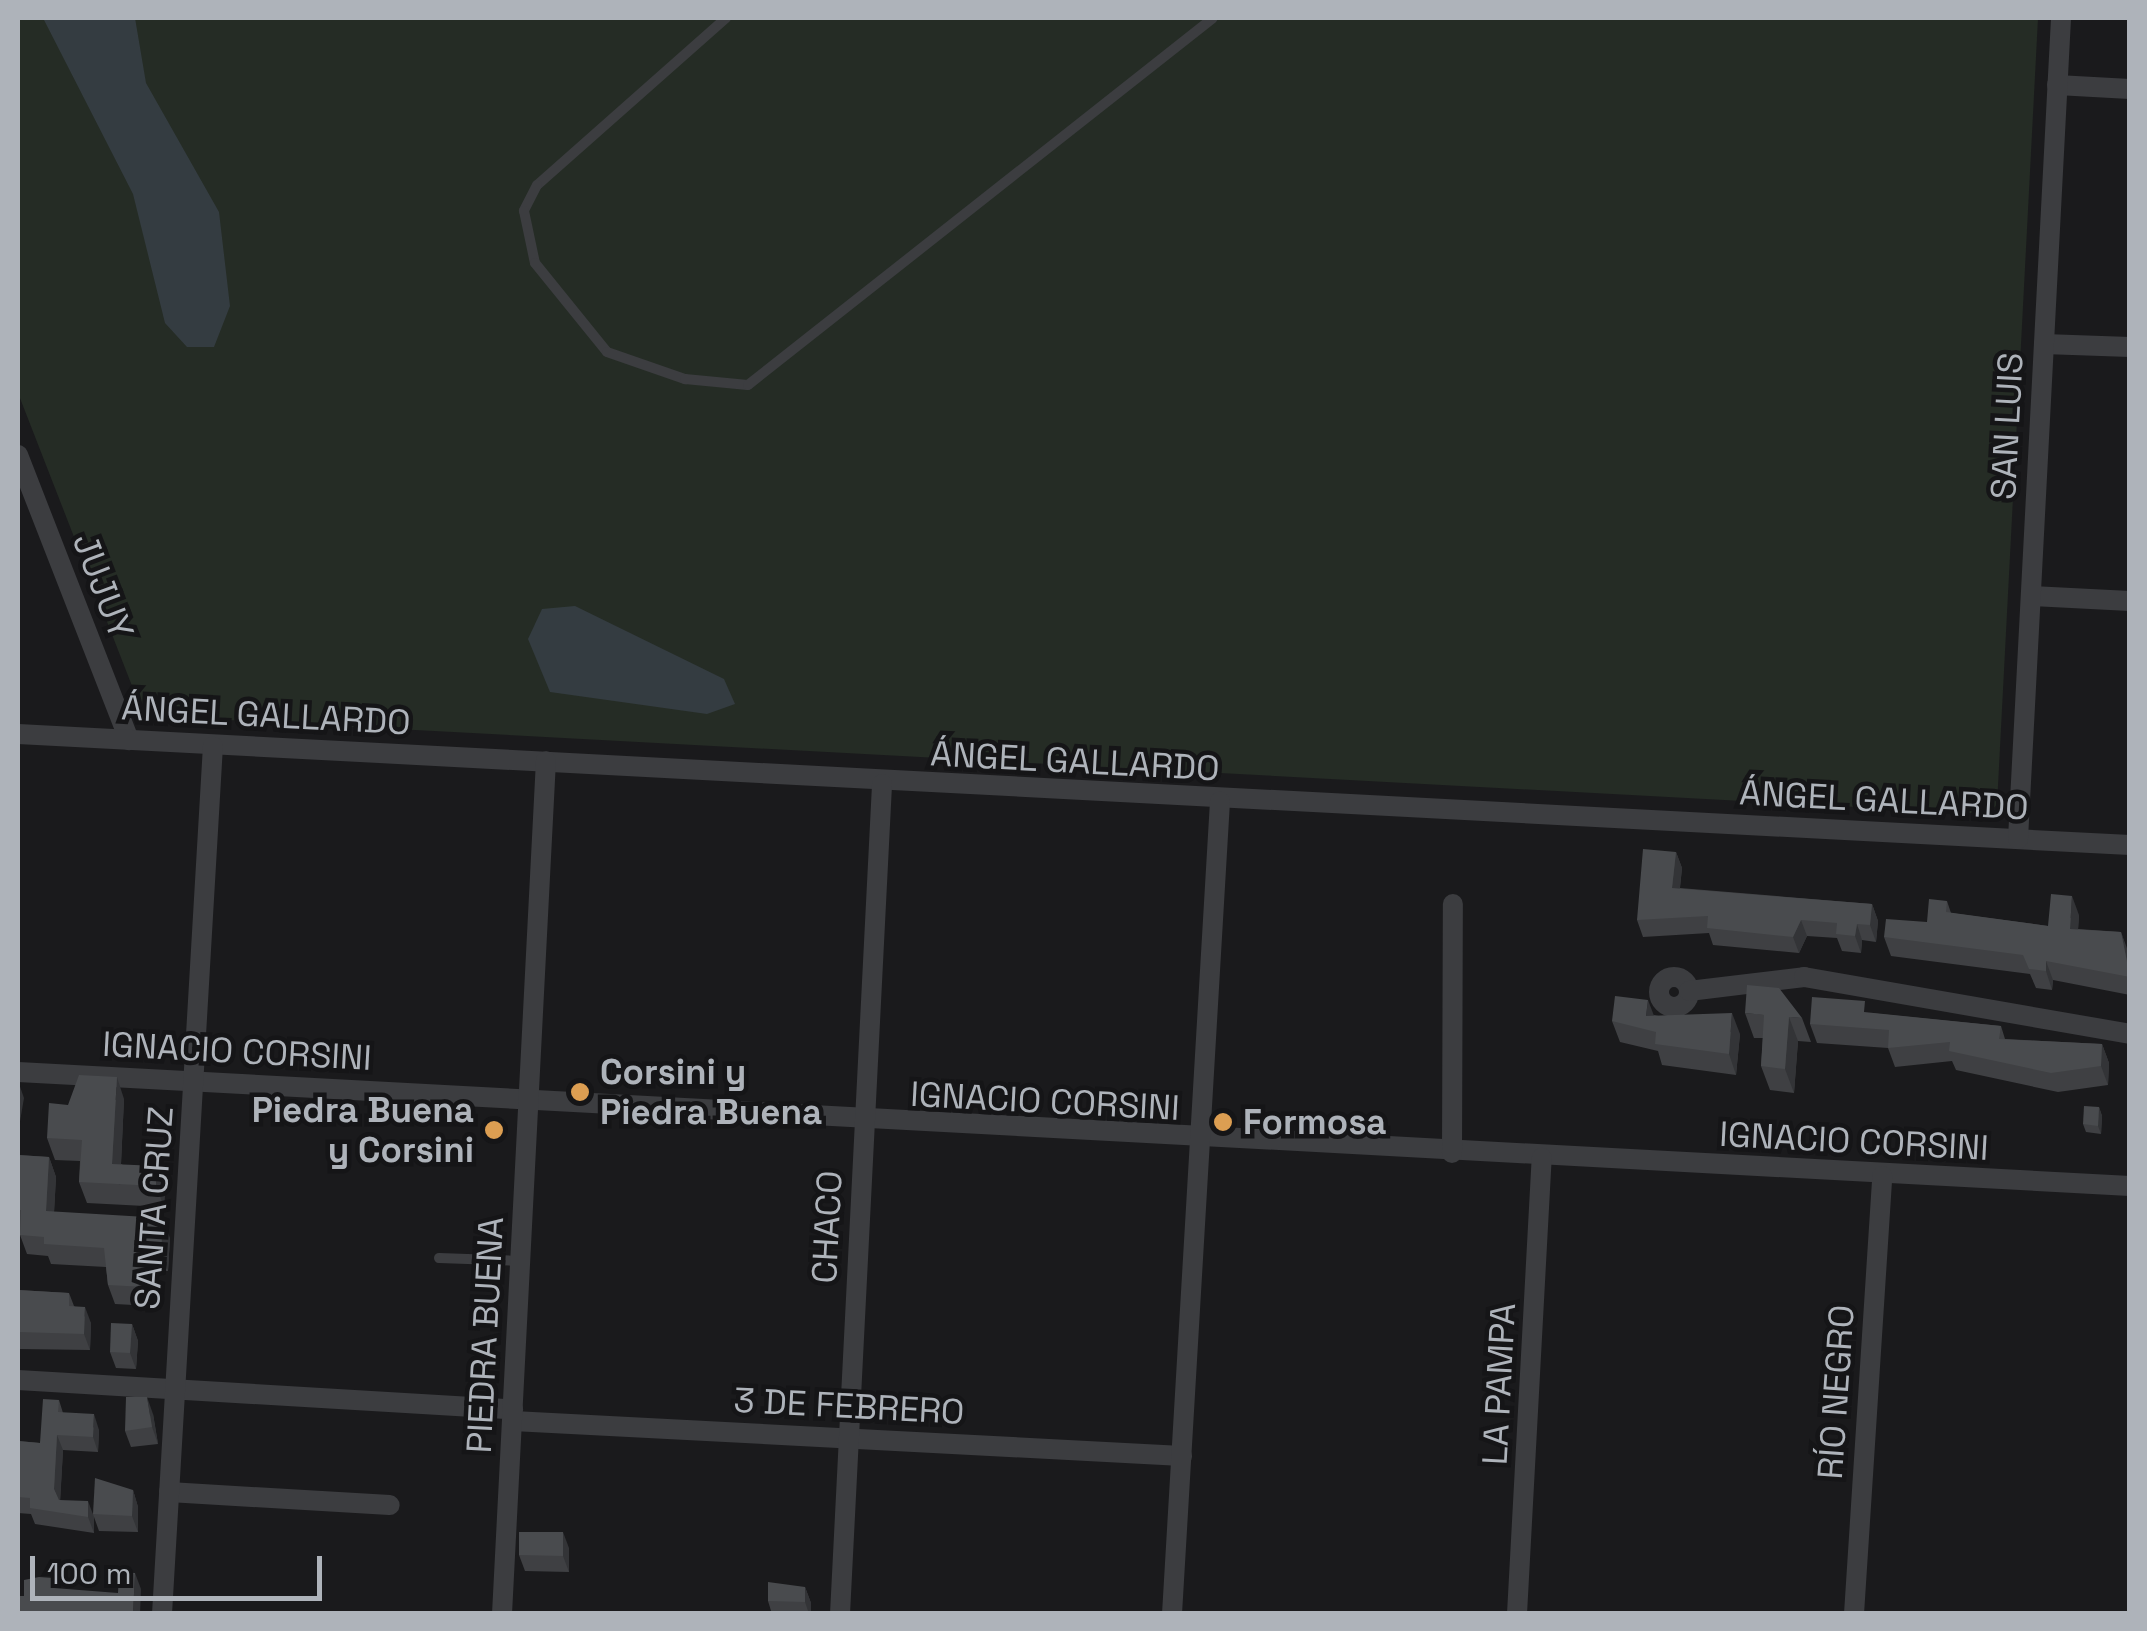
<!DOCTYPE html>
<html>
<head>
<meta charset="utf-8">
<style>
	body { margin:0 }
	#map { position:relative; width:2147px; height:1631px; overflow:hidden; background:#1a1a1c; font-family:"Space Grotesk",sans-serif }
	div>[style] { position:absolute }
	.green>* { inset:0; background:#252c25 }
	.water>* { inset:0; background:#343c41 }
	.lane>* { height:10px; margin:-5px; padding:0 5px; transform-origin:5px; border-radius:5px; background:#3c3d40 }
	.street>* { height:20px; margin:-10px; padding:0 10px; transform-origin:10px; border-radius:10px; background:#3c3d40 }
	.street>.ring { margin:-10px; padding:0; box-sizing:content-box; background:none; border:20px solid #3c3d40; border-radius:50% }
	.wall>* { inset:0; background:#3f4043 }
	.shaded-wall>* { inset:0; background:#333437 }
	.building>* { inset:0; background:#494b4e }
	.dots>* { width:28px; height:28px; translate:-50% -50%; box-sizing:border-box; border:5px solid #151517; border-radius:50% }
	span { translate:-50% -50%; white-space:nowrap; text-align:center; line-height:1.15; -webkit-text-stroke:9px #151517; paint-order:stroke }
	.street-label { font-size:35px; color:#aeb3ba }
	.poi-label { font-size:35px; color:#aeb3ba; font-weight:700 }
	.left { translate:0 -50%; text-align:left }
	.right { translate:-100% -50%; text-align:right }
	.frame { position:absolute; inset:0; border:20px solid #aeb3ba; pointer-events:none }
	.scale { position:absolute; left:30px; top:1556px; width:292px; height:45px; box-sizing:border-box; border:5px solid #aeb3ba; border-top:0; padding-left:12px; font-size:30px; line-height:35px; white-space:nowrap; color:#aeb3ba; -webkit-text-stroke:8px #151517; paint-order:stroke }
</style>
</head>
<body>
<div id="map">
	<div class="green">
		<i style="clip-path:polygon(18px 18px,2038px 18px,1997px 805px,1987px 814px,152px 716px,141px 709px,18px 393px)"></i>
	</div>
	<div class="water">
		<i style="clip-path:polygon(43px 18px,135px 18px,146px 83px,219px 212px,230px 306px,214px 347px,187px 347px,165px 323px,133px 194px)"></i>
		<i style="clip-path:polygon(575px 606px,724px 679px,735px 704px,707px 714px,550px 692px,528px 639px,542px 609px)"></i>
	</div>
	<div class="lane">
		<i style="left:726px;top:18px;width:252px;rotate:138.5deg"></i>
		<i style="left:537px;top:185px;width:29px;rotate:117deg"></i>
		<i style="left:524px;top:211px;width:53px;rotate:78.1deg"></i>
		<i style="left:535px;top:263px;width:114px;rotate:51deg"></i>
		<i style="left:607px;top:352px;width:83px;rotate:19.1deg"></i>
		<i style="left:685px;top:379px;width:63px;rotate:5.4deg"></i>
		<i style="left:748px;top:385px;width:592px;rotate:-38.28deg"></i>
		<i style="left:439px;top:1258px;width:82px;rotate:2.1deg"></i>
	</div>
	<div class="street">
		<i style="left:2057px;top:85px;width:73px;rotate:3.1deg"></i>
		<i style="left:2044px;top:344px;width:86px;rotate:2deg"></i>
		<i style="left:18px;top:455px;width:306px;rotate:68.7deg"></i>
		<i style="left:2031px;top:596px;width:99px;rotate:2.9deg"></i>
		<i style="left:18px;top:734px;width:2115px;rotate:3.01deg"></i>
		<i style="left:2018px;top:839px;width:822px;rotate:-87deg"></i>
		<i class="ring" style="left:1659px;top:977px;width:10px;height:10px"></i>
		<i style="left:1689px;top:991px;width:116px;rotate:-6.9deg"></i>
		<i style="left:1804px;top:977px;width:331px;rotate:9.9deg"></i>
		<i style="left:18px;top:1072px;width:2115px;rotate:3.09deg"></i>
		<i style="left:1452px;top:1153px;width:249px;rotate:-89.8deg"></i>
		<i style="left:18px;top:1380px;width:496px;rotate:3.4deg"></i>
		<i style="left:513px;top:1421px;width:670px;rotate:2.99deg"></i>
		<i style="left:169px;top:1492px;width:221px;rotate:3.4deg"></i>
		<i style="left:162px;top:1614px;width:869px;rotate:-86.64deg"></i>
		<i style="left:502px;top:1614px;width:854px;rotate:-87.05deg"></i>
		<i style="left:840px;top:1614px;width:831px;rotate:-87.1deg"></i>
		<i style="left:1172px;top:1614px;width:814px;rotate:-86.62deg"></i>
		<i style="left:1517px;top:1614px;width:457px;rotate:-86.9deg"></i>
		<i style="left:1854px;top:1614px;width:439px;rotate:-86.3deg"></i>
	</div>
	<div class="wall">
		<i style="clip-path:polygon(1676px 852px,1682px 868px,1680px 888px,1872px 904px,1878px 921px,1876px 942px,1862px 940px,1861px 953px,1842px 951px,1837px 938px,1807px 936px,1799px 953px,1713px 945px,1709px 933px,1643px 937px,1637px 920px)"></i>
		<i style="clip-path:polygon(1947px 901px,1951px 913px,2048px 926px,2079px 915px,2078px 929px,2121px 932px,2130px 960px,2130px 995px,2053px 980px,2052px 990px,2036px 988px,2030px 974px,1891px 956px,1884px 937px,1927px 922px)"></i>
		<i style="clip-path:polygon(1745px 1013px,1802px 1018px,1811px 1042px,1798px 1041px,1794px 1093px,1770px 1090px,1761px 1066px,1763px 1038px,1754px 1038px)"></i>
		<i style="clip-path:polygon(1870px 1013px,2001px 1026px,2005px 1039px,2102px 1044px,2109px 1063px,2108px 1085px,2058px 1092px,1956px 1070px,1952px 1061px,1895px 1067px,1888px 1048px,1817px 1043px,1810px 1024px)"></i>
		<i style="clip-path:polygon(1654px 1015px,1740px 1034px,1736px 1075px,1662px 1065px,1658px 1051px,1620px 1042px,1612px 1021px)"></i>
		<i style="clip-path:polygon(124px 1099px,121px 1164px,165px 1188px,164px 1207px,87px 1203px,79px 1182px,80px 1161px,55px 1160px,47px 1138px,68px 1105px)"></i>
		<i style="clip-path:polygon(2099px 1107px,2102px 1116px,2101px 1134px,2086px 1132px,2083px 1124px)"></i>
		<i style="clip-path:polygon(18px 1155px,49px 1157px,56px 1177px,54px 1212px,170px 1238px,168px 1271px,154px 1270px,152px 1306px,115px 1304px,108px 1285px,106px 1267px,51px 1264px,48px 1256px,27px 1254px,20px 1235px,20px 1229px,18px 1229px)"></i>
		<i style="clip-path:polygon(18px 1290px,69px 1293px,74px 1306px,91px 1323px,90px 1350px,19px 1349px,18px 1344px)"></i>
		<i style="clip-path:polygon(132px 1324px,138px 1341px,136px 1369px,116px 1368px,110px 1352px)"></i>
		<i style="clip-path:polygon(59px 1400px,63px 1413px,99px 1430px,98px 1452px,63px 1450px,60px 1500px,93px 1514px,133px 1490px,138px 1507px,138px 1532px,99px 1531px,94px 1517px,94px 1533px,35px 1524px,31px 1514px,18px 1513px,18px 1441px,40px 1443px)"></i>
		<i style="clip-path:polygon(153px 1414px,158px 1444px,131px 1447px,125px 1431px)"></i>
		<i style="clip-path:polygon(569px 1548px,569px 1572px,525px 1571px,519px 1555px)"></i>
		<i style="clip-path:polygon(805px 1587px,811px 1603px,811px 1614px,772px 1614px,768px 1601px)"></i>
	</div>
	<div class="shaded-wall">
		<i style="clip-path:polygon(1676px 852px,1682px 868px,1678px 904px,1672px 888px)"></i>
		<i style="clip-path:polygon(2072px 896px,2079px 915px,2077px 948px,2070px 929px)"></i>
		<i style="clip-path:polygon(1872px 904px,1878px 921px,1876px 942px,1870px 925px)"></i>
		<i style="clip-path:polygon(1801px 920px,1807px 936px,1799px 953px,1793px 937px)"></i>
		<i style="clip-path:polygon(1857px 924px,1862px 940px,1861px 953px,1855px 936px)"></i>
		<i style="clip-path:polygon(2121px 932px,2128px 951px,2130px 975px)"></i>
		<i style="clip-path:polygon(2046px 961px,2053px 980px,2052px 990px,2046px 971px)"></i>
		<i style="clip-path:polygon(1648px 1000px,1656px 1021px,1646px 1016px)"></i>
		<i style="clip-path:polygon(1732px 1013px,1740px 1034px,1736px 1075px,1729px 1054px)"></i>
		<i style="clip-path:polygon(1789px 1017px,1798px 1041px,1794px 1093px,1785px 1069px)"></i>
		<i style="clip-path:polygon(2102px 1044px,2109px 1063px,2108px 1085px,2101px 1066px)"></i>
		<i style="clip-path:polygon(117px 1077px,124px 1099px,120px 1185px,112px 1164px)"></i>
		<i style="clip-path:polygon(18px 1081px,24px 1098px,18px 1133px)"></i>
		<i style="clip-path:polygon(2099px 1107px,2102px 1116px,2101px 1134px,2098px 1126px)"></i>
		<i style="clip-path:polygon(49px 1157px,56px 1177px,53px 1231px,46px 1211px)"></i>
		<i style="clip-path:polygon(157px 1166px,165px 1188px,164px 1207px,156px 1186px)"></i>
		<i style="clip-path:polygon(163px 1218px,170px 1238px,168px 1271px,161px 1251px)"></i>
		<i style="clip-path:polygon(147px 1250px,154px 1270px,152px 1306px,145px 1287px)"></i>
		<i style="clip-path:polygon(85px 1307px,91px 1323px,90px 1350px,84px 1334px)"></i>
		<i style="clip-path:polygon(132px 1324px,138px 1341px,136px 1369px,130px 1353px)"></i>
		<i style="clip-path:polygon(147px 1397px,153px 1414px,158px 1444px,152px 1427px)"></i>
		<i style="clip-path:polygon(94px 1414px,99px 1430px,98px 1452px,93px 1437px)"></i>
		<i style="clip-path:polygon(57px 1435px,63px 1450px,60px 1505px,54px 1489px)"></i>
		<i style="clip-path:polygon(133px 1490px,138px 1507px,138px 1532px,132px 1516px)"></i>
		<i style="clip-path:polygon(88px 1501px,94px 1517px,94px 1533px,88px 1517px)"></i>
		<i style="clip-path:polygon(563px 1532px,569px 1548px,569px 1572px,563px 1556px)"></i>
		<i style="clip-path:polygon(135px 1573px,141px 1589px,140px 1614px,133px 1614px)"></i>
		<i style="clip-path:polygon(805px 1587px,811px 1603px,811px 1614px,809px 1614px,805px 1602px)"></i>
	</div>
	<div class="building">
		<i style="clip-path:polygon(1643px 849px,1676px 852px,1672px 888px,1872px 904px,1870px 925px,1857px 924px,1855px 936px,1836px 934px,1837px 923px,1801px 920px,1793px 937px,1707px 928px,1708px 916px,1637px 920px)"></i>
		<i style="clip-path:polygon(2051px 894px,2072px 896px,2070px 929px,2121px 932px,2130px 977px,2046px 961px,2046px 971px,2029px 969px,2023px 955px,1884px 937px,1886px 919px,1927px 922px,1929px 899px,1947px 901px,1946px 912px,2048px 926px)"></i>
		<i style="clip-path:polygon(1747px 985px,1779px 988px,1802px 1018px,1789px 1017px,1785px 1069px,1761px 1066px,1764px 1015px,1745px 1013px)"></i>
		<i style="clip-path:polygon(1615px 996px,1648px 1000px,1646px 1016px,1732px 1013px,1729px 1054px,1655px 1044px,1656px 1032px,1612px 1021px)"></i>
		<i style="clip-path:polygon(1812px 997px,1865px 1001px,1864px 1012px,2001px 1026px,1999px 1039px,2102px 1044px,2101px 1066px,2051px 1073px,1949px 1051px,1950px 1042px,1888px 1048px,1889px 1030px,1810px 1024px)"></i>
		<i style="clip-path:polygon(79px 1075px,117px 1077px,112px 1164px,157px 1166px,156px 1186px,79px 1182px,82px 1140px,47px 1138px,49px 1103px,68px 1105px)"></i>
		<i style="clip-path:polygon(2084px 1106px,2099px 1107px,2098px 1126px,2083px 1124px)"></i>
		<i style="clip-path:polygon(18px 1155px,49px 1157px,46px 1211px,163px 1218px,161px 1251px,147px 1250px,145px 1287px,108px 1285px,104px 1248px,44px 1244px,44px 1237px,20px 1235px,21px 1210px,18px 1210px)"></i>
		<i style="clip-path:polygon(18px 1290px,69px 1293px,69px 1306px,85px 1307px,84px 1334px,18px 1332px)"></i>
		<i style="clip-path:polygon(111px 1323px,132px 1324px,130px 1353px,110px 1352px)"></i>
		<i style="clip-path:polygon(126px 1397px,147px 1397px,152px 1427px,125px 1431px)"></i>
		<i style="clip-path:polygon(43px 1399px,59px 1400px,58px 1412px,94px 1414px,93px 1437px,57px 1435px,54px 1489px,59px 1500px,88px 1501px,88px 1517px,30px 1508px,30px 1498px,18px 1497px,18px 1441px,40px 1443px)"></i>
		<i style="clip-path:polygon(95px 1478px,133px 1490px,132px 1516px,93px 1514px)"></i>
		<i style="clip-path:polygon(519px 1532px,563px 1532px,563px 1556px,519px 1555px)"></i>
		<i style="clip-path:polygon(119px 1572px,135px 1573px,133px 1614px,18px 1614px,18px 1596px,24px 1596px,24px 1580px,39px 1577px,54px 1578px,54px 1588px,118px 1593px)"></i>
		<i style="clip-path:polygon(768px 1582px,805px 1587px,805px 1602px,768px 1601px)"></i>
	</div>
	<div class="dots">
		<i style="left:580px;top:1092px;background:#dc9e52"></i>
		<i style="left:1223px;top:1122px;background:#dc9e52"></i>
		<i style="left:494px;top:1130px;background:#dc9e52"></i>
	</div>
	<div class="street-label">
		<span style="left:2007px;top:426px;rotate:-87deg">SAN LUIS</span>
		<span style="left:103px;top:586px;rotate:69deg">JUJUY</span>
		<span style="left:266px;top:715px;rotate:3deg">ÁNGEL GALLARDO</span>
		<span style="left:1075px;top:761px;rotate:3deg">ÁNGEL GALLARDO</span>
		<span style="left:1884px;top:800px;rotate:3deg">ÁNGEL GALLARDO</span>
		<span style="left:237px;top:1051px;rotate:3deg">IGNACIO CORSINI</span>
		<span style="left:1045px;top:1101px;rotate:3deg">IGNACIO CORSINI</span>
		<span style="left:1854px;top:1141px;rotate:3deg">IGNACIO CORSINI</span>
		<span style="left:154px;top:1208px;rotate:-86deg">SANTA CRUZ</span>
		<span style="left:827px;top:1227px;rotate:-87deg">CHACO</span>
		<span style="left:485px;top:1335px;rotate:-87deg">PIEDRA BUENA</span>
		<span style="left:1499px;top:1384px;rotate:-87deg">LA PAMPA</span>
		<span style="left:1836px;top:1392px;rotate:-86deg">RÍO NEGRO</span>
		<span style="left:849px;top:1406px;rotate:3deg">3 DE FEBRERO</span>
	</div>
	<div class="poi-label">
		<span class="left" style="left:600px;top:1092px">Corsini y<br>Piedra Buena</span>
		<span class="right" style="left:474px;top:1130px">Piedra Buena<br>y Corsini</span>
		<span class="left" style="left:1243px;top:1122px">Formosa</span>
	</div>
	<div class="frame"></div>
	<div class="scale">100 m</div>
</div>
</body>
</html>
